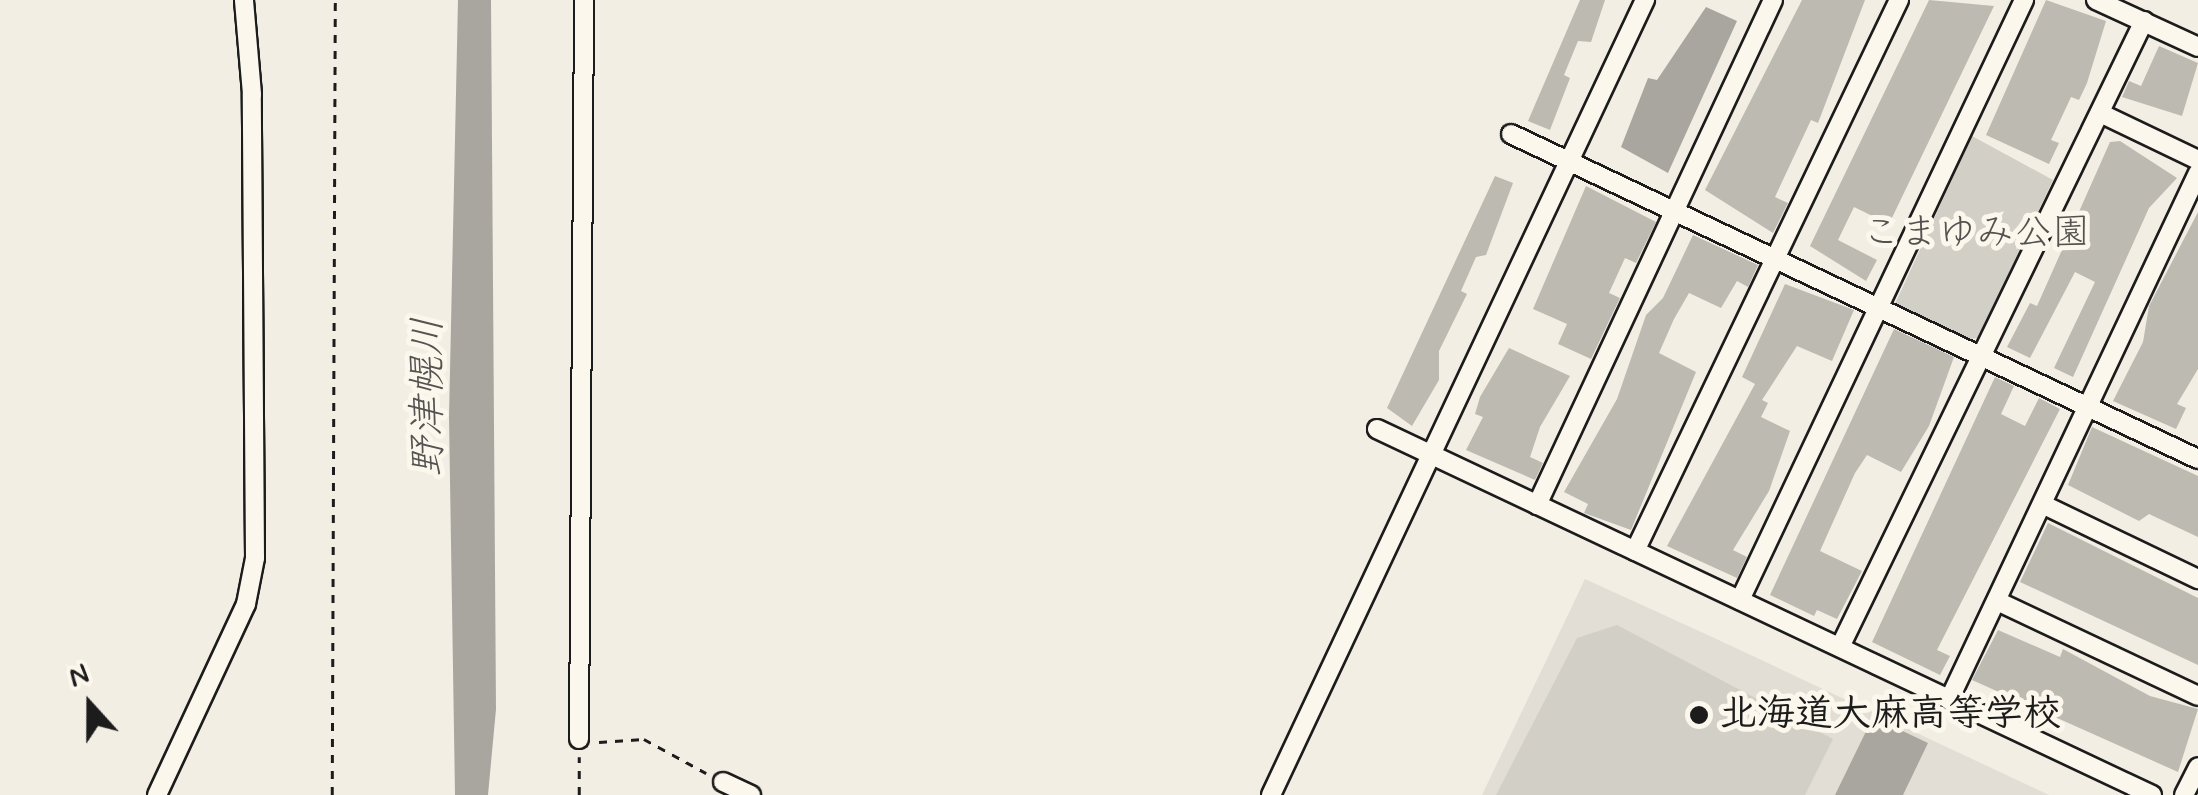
<!DOCTYPE html>
<html>
<head>
<meta charset="utf-8">
<style>
	body { margin:0 }
	#map { position:relative; width:2198px; height:795px; overflow:hidden; background:#f2eee4; font-family:Mynerve,"Klee One",sans-serif }
	div>[style] { position:absolute }
	.built>* { inset:0; background:#e2ded5 }
	.green>* { inset:0; background:#d2cfc6 }
	.water>* { inset:0; background:#a9a6a0 }
	.building>* { inset:0; background:#bdbab1 }
	.path>* { height:2.5px; margin-top:-1.25px; transform-origin:0; background:repeating-linear-gradient(90deg,#1c1c1c 0 8px,transparent 0 16px) }
	.roads { filter:drop-shadow(2px 0 #1c1c1c) drop-shadow(-2px 0 #1c1c1c) drop-shadow(0 2px #1c1c1c) drop-shadow(0 -2px #1c1c1c) }
	.minor>* { height:18px; margin:-9px; padding:0 9px; transform-origin:9px; border-radius:9px; background:#fbf7ec }
	.dots>* { width:28px; height:28px; translate:-50% -50%; box-sizing:border-box; border:5px solid #fbf7ec; border-radius:50% }
	span { translate:-50% -50%; white-space:nowrap; text-align:center; line-height:1.15; -webkit-text-stroke:10px #fbf7ec; paint-order:stroke }
	.park-label { font-size:38px; color:#53524f }
	.poi-label { font-size:38px; color:#1c1c1c; font-weight:700 }
	.left { translate:0 -50%; text-align:left }
	.water-label { font-size:40px; color:#545351; font-style:italic }
	.north { position:absolute; left:40px; top:655px; width:100px; height:100px; -webkit-text-stroke:8px #fbf7ec; paint-order:stroke; rotate:339deg; font-size:28px; font-weight:700; line-height:40px; text-align:center; color:#1c1c1c }
	.north::after { content:''; display:block; margin:auto; width:35px; height:45px; background:#1c1c1c; clip-path:polygon(50% 0,100% 100%,50% 72%,0 100%) }
</style>
</head>
<body>
<div id="map">
	<div class="built">
		<i style="clip-path:polygon(1585px 579px,1710px 636px,2049px 795px,1482px 795px)"></i>
	</div>
	<div class="green">
		<i style="clip-path:polygon(1972px 136px,2053px 180px,1978px 338px,1963px 340px,1895px 304px)"></i>
		<i style="clip-path:polygon(1617px 625px,1833px 739px,1805px 795px,1496px 795px,1577px 638px)"></i>
	</div>
	<div class="water">
		<i style="clip-path:polygon(458px 0,491px 0,496px 709px,488px 795px,455px 795px,449px 417px)"></i>
		<i style="clip-path:polygon(1706px 7px,1737px 21px,1668px 173px,1621px 147px,1648px 78px,1657px 80px)"></i>
		<i style="clip-path:polygon(1873px 717px,1928px 743px,1903px 795px,1835px 795px)"></i>
	</div>
	<div class="building">
		<i style="clip-path:polygon(1580px 0,1605px 0,1591px 42px,1578px 41px,1564px 75px,1570px 78px,1550px 130px,1528px 121px)"></i>
		<i style="clip-path:polygon(1802px 0,1865px 0,1818px 123px,1811px 120px,1775px 197px,1788px 203px,1773px 233px,1705px 190px)"></i>
		<i style="clip-path:polygon(1929px 0,1994px 6px,1889px 224px,1854px 207px,1838px 240px,1877px 260px,1866px 281px,1810px 246px)"></i>
		<i style="clip-path:polygon(2046px 0,2106px 21px,2087px 83px,2079px 100px,2071px 97px,2051px 140px,2059px 143px,2049px 164px,1986px 135px)"></i>
		<i style="clip-path:polygon(2159px 46px,2198px 63px,2182px 116px,2122px 97px,2129px 81px,2141px 86px)"></i>
		<i style="clip-path:polygon(2120px 141px,2177px 178px,2149px 208px,2073px 377px,2054px 368px,2095px 282px,2075px 272px,2030px 358px,2007px 347px,2030px 303px,2037px 306px,2110px 142px)"></i>
		<i style="clip-path:polygon(1495px 176px,1513px 183px,1486px 255px,1476px 257px,1461px 291px,1467px 294px,1439px 351px,1439px 380px,1412px 426px,1387px 408px)"></i>
		<i style="clip-path:polygon(1586px 186px,1656px 222px,1636px 263px,1625px 258px,1609px 293px,1620px 298px,1591px 359px,1558px 344px,1567px 324px,1533px 309px)"></i>
		<i style="clip-path:polygon(2198px 212px,2198px 369px,2177px 404px,2186px 408px,2176px 429px,2113px 401px,2143px 342px,2149px 306px)"></i>
		<i style="clip-path:polygon(1693px 235px,1758px 265px,1748px 287px,1737px 281px,1721px 308px,1689px 293px,1674px 319px,1659px 353px,1696px 372px,1631px 530px,1584px 513px,1588px 504px,1564px 492px,1617px 399px,1646px 315px,1663px 298px)"></i>
		<i style="clip-path:polygon(1785px 284px,1854px 310px,1832px 361px,1797px 346px,1762px 400px,1768px 403px,1761px 417px,1790px 431px,1769px 491px,1733px 550px,1747px 557px,1737px 578px,1667px 546px,1755px 384px,1742px 377px)"></i>
		<i style="clip-path:polygon(1894px 329px,1954px 357px,1929px 426px,1901px 472px,1867px 455px,1855px 473px,1820px 551px,1862px 571px,1837px 619px,1817px 610px,1814px 616px,1770px 595px)"></i>
		<i style="clip-path:polygon(1509px 348px,1570px 376px,1540px 427px,1530px 457px,1543px 463px,1535px 480px,1466px 450px,1483px 417px,1475px 414px,1480px 397px)"></i>
		<i style="clip-path:polygon(1995px 377px,2014px 386px,2001px 414px,2025px 426px,2039px 398px,2060px 409px,1937px 650px,1950px 656px,1940px 675px,1872px 642px)"></i>
		<i style="clip-path:polygon(2092px 427px,2198px 476px,2198px 537px,2149px 514px,2139px 521px,2068px 485px)"></i>
		<i style="clip-path:polygon(2048px 523px,2198px 598px,2198px 665px,2020px 582px)"></i>
		<i style="clip-path:polygon(1998px 630px,2060px 657px,2063px 649px,2150px 696px,2198px 709px,2178px 772px,1972px 680px)"></i>
	</div>
	<div class="path">
		<i style="left:599px;top:742px;width:45px;rotate:-3.8deg"></i>
		<i style="left:644px;top:739px;width:71px;rotate:28.7deg"></i>
		<i style="left:332px;top:795px;width:795px;rotate:-89.78deg"></i>
		<i style="left:579px;top:795px;width:38px;rotate:-90deg"></i>
	</div>
	<div class="roads">
		<div class="minor">
			<i style="left:2096px;top:0;width:112px;rotate:24.7deg"></i>
			<i style="left:2100px;top:113px;width:109px;rotate:25.6deg"></i>
			<i style="left:1511px;top:134px;width:760px;rotate:25.32deg"></i>
			<i style="left:1377px;top:429px;width:857px;rotate:25.28deg"></i>
			<i style="left:1537px;top:505px;width:557px;rotate:-64.95deg"></i>
			<i style="left:2044px;top:505px;width:171px;rotate:25.7deg"></i>
			<i style="left:1635px;top:551px;width:611px;rotate:-64.4deg"></i>
			<i style="left:1740px;top:600px;width:664px;rotate:-64.67deg"></i>
			<i style="left:1997px;top:601px;width:222px;rotate:25.3deg"></i>
			<i style="left:1840px;top:647px;width:696px;rotate:-64.1deg"></i>
			<i style="left:1949px;top:700px;width:583px;rotate:-64.71deg"></i>
			<i style="left:579px;top:739px;width:739px;rotate:-89.61deg"></i>
			<i style="left:723px;top:782px;width:31px;rotate:25deg"></i>
			<i style="left:157px;top:795px;width:211px;rotate:-65deg"></i>
			<i style="left:246px;top:604px;width:47px;rotate:-78.9deg"></i>
			<i style="left:255px;top:558px;width:464px;rotate:-90.4deg"></i>
			<i style="left:252px;top:94px;width:94px;rotate:-94.9deg"></i>
			<i style="left:1271px;top:795px;width:879px;rotate:-64.81deg"></i>
			<i style="left:2184px;top:795px;width:31px;rotate:-63deg"></i>
		</div>
	</div>
	<div class="dots">
		<i style="left:1699px;top:715px;background:#1c1c1c"></i>
	</div>
	<div class="park-label">
		<span style="left:1976px;top:234px">こまゆみ公園</span>
	</div>
	<div class="poi-label">
		<span class="left" style="left:1719px;top:715px">北海道大麻高等学校</span>
	</div>
	<div class="water-label">
		<span style="left:429px;top:397px;rotate:-90deg">野津幌川</span>
	</div>
	<div class="north">N</div>
</div>
</body>
</html>
